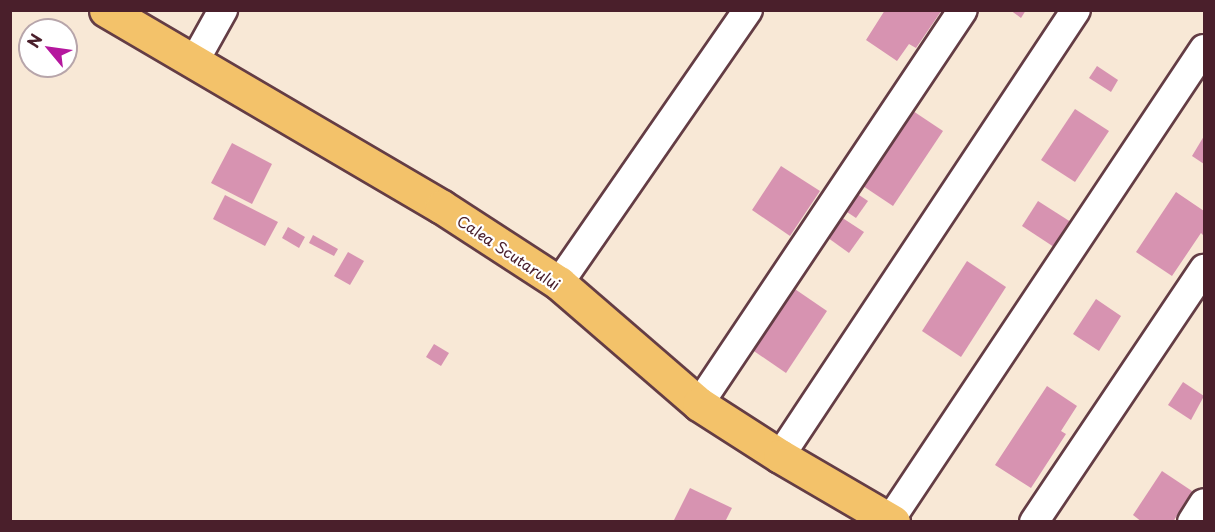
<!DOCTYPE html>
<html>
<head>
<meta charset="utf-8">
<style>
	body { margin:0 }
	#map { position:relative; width:1215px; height:532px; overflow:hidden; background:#f8e8d6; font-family:"Playpen Sans",sans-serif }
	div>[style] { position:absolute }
	.building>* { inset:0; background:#d793b1 }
	.roads { filter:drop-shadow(2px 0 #643d45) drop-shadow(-2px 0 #643d45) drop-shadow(0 2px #643d45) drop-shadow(0 -2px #643d45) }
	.minor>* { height:28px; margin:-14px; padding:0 14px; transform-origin:14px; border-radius:14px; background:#fff }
	.major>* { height:33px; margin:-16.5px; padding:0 16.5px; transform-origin:16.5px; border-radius:16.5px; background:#f3c26a }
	span { translate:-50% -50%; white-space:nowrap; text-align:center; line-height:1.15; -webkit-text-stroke:4.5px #fff; paint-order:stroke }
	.street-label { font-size:15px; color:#4a1f2b }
	.frame { position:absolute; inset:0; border:12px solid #4a1f2b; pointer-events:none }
	.north { position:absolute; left:18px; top:18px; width:60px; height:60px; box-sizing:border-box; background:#fff; border:2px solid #b7a5aa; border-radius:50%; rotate:299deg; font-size:16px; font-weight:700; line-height:24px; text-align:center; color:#4a1f2b }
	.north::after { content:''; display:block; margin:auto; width:21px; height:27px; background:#b5179e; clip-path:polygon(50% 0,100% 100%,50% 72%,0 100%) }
</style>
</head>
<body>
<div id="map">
	<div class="building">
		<i style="clip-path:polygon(885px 10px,942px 10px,916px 48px,909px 44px,897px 61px,866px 40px)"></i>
		<i style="clip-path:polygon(1010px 10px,1026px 10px,1021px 18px)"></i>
		<i style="clip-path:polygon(1097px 66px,1118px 80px,1111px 92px,1089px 78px)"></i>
		<i style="clip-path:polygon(910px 109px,943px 131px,893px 206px,860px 184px)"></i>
		<i style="clip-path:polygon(1075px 109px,1109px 131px,1075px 182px,1041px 160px)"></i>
		<i style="clip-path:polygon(1204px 136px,1204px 164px,1192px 156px)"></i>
		<i style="clip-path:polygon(232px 143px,272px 164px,252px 204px,211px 183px)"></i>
		<i style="clip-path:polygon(781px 166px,820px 191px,790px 236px,752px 210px)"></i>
		<i style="clip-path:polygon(853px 191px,868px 201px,856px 218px,841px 208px)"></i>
		<i style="clip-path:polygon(1176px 192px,1204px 211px,1204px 236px,1201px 233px,1172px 276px,1136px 252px)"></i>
		<i style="clip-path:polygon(225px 195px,278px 222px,265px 246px,213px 219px)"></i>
		<i style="clip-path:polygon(1038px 201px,1074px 224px,1057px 249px,1022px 226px)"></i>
		<i style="clip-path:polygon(838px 215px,864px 232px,849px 253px,824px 235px)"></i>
		<i style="clip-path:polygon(288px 227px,305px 237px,299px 248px,282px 238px)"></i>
		<i style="clip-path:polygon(313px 235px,338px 249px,334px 256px,309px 243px)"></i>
		<i style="clip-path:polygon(348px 252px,364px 261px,350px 285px,334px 276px)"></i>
		<i style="clip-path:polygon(967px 261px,1006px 287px,961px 357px,922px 331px)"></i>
		<i style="clip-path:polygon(789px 285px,827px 311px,786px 373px,748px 347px)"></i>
		<i style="clip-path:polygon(1096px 299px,1121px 316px,1099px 351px,1073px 334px)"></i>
		<i style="clip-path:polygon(434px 344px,449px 353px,441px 366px,426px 357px)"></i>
		<i style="clip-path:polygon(1183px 382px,1204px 396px,1191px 420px,1168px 405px)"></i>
		<i style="clip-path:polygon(1047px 386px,1077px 406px,1061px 431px,1066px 434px,1031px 488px,995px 465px)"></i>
		<i style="clip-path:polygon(1162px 471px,1192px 491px,1173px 522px,1142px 522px,1133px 515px)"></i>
		<i style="clip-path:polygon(690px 488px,732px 508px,725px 522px,673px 522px)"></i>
	</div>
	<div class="roads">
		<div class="minor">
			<i style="left:194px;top:62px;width:60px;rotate:-60.9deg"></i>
			<i style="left:559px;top:283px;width:332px;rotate:-55.3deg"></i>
			<i style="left:699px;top:404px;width:474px;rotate:-56.2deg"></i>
			<i style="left:780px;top:456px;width:535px;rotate:-56.43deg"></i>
			<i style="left:890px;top:520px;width:566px;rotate:-56.31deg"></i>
			<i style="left:1034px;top:522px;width:305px;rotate:-56.1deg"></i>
			<i style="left:1192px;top:522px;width:22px;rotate:-58deg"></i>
		</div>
		<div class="major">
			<i style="left:106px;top:10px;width:389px;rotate:30.4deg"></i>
			<i style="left:442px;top:207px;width:140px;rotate:33deg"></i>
			<i style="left:559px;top:283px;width:185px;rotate:40.8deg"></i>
			<i style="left:699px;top:404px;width:96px;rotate:32.7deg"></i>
			<i style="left:780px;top:456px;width:131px;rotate:30.3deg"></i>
		</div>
	</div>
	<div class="street-label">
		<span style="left:509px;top:252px;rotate:34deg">Calea Scutarului</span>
	</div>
	<div class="frame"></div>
	<div class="north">N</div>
</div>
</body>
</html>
